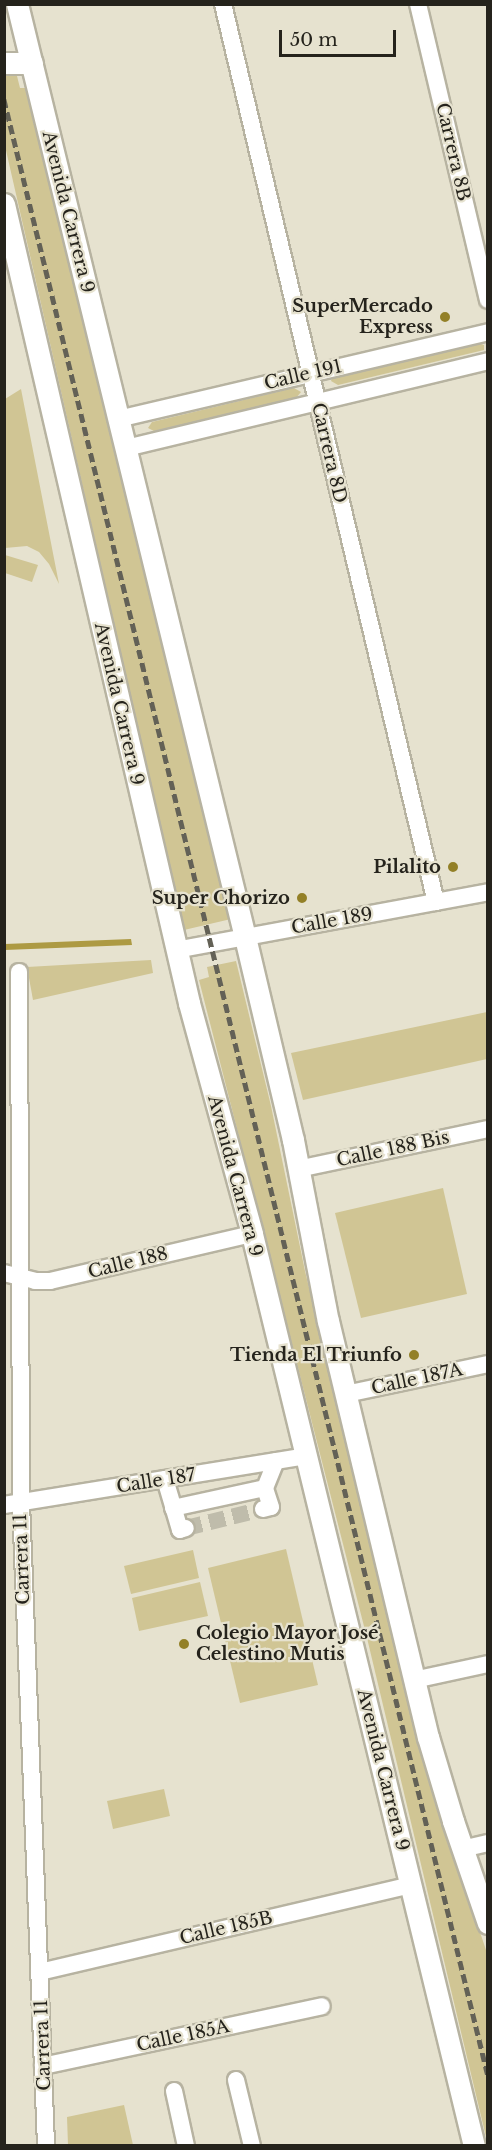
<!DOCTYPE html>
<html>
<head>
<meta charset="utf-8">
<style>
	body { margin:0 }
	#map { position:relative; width:492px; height:2150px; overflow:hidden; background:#e6e2cf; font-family:"Libre Baskerville",serif }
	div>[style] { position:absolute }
	.green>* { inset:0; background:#d0c594 }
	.water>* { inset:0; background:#ad9a43 }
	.minor-tunnel>* { height:16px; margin-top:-8px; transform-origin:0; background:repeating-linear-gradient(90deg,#bfbcab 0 16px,transparent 0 24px) }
	.roads { filter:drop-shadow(2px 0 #b7b3a1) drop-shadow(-2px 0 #b7b3a1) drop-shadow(0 2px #b7b3a1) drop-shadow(0 -2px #b7b3a1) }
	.minor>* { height:16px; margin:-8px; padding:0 8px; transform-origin:8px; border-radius:8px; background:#fff }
	.major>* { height:21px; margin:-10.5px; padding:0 10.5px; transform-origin:10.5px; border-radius:10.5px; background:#fff }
	.rail>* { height:4.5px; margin-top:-2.25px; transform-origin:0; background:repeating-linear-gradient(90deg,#636156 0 9px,transparent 0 13.5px) }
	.dots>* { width:16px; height:16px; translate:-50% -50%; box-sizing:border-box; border:3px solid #e6e2cf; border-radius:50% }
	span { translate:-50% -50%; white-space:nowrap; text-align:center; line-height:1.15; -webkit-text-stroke:4.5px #e6e2cf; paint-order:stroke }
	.street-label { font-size:18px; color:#25231c }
	.poi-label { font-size:18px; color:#25231c; font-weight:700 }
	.right { translate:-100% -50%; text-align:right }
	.left { translate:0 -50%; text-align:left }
	.frame { position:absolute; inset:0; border:6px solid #25231c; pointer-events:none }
	.scale { position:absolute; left:279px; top:30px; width:117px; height:27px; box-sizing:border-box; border:3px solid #25231c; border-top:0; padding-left:8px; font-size:18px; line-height:21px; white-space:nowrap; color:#25231c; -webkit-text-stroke:4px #e6e2cf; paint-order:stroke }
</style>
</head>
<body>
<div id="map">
	<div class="green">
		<i style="clip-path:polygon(4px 76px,17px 76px,20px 88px,25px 88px,231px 919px,184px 930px,5px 146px)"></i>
		<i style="clip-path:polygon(478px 343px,484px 345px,484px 350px,338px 385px,331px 381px,333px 376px)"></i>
		<i style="clip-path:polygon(294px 388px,301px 392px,296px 398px,154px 431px,148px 428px,152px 422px)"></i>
		<i style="clip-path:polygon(21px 389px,59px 584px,49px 564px,39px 552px,27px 546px,5px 548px,5px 399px)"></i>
		<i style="clip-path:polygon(5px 555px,38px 565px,32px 582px,5px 573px)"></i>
		<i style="clip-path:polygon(151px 960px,153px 973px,33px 1000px,27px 967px)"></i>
		<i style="clip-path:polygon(236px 961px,271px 1106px,305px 1271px,392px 1628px,434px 1795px,487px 1953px,487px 2141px,367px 1638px,199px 980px,209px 977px,207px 967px)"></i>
		<i style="clip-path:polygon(487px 1012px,487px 1059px,303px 1100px,291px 1053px)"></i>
		<i style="clip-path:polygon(443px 1188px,467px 1294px,361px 1318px,335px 1213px)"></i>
		<i style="clip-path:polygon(286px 1549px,318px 1685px,240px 1703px,208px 1568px)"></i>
		<i style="clip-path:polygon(193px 1550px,199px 1578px,131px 1594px,124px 1566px)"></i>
		<i style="clip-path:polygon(200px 1582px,208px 1616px,139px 1631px,132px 1598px)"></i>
		<i style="clip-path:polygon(164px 1789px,170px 1816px,113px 1829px,107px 1801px)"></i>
		<i style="clip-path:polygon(124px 2105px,133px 2145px,68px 2145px,67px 2117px)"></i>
	</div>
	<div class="water">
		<i style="clip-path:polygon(131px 939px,132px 945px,5px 950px,5px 944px)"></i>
	</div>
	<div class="minor-tunnel">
		<i style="left:186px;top:1528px;width:79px;rotate:-13.9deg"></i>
	</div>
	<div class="roads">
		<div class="minor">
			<i style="left:223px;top:4px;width:923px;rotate:76.66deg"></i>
			<i style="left:418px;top:4px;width:304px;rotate:76.7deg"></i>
			<i style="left:118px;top:419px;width:380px;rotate:-13.2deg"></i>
			<i style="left:126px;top:448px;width:372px;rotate:-13.5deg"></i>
			<i style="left:176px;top:950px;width:317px;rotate:-10.5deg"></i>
			<i style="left:19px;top:972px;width:531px;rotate:89.78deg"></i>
			<i style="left:21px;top:1503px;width:643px;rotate:87.77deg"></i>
			<i style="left:298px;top:1169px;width:194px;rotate:-11.9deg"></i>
			<i style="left:4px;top:1273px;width:32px;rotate:14deg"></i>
			<i style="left:35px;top:1281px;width:15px"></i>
			<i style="left:50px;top:1281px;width:207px;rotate:-13.1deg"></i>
			<i style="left:346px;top:1394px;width:145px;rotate:-11.9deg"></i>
			<i style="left:165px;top:1479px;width:53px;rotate:73.6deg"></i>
			<i style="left:180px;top:1530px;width:6px;rotate:-18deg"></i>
			<i style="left:4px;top:1505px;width:306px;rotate:-9.2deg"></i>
			<i style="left:173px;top:1508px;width:94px;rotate:-12.3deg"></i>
			<i style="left:263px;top:1509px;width:8px;rotate:-14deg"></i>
			<i style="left:271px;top:1507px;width:20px;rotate:-108deg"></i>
			<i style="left:265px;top:1488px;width:29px;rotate:-68deg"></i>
			<i style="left:414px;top:1680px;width:76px;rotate:-12.2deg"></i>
			<i style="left:462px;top:1849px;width:27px;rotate:-13deg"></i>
			<i style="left:40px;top:1972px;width:382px;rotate:-13.2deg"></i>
			<i style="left:43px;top:2066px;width:285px;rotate:-12.1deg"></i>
			<i style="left:236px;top:2080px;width:68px;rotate:76.4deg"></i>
			<i style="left:174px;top:2091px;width:56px;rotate:77.7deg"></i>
		</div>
		<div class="major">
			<i style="left:17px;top:4px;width:960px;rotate:76.27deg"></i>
			<i style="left:245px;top:937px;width:209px;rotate:76.7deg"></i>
			<i style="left:293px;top:1140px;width:184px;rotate:79.1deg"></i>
			<i style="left:328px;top:1321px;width:428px;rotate:76.5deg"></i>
			<i style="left:428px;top:1737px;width:88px;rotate:73.4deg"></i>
			<i style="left:453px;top:1821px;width:108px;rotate:71.1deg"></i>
			<i style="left:4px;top:63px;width:28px"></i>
			<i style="left:4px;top:204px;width:820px;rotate:76.96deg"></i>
			<i style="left:189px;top:1003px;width:239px;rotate:74.7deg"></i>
			<i style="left:252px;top:1234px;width:939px;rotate:76.32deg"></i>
		</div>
	</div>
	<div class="rail">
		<i style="left:4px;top:99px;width:2034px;rotate:76.24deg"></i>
	</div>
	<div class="dots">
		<i style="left:445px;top:317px;background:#938027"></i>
		<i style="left:453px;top:867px;background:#938027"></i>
		<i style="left:302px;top:898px;background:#938027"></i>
		<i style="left:414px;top:1355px;background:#938027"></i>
		<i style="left:184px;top:1644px;background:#938027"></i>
	</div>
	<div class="street-label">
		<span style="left:453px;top:152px;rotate:77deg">Carrera 8B</span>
		<span style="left:68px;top:212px;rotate:76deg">Avenida Carrera 9</span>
		<span style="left:303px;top:375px;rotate:-13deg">Calle 191</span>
		<span style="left:329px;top:453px;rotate:77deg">Carrera 8D</span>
		<span style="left:119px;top:704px;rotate:77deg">Avenida Carrera 9</span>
		<span style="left:332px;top:921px;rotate:-10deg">Calle 189</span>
		<span style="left:393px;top:1149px;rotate:-12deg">Calle 188 Bis</span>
		<span style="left:235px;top:1176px;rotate:75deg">Avenida Carrera 9</span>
		<span style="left:128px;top:1263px;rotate:-14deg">Calle 188</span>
		<span style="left:417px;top:1379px;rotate:-12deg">Calle 187A</span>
		<span style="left:156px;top:1481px;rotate:-9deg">Calle 187</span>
		<span style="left:22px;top:1559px;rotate:-92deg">Carrera 11</span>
		<span style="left:383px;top:1770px;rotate:76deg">Avenida Carrera 9</span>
		<span style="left:226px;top:1928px;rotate:-13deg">Calle 185B</span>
		<span style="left:183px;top:2036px;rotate:-12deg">Calle 185A</span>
		<span style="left:43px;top:2045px;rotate:-92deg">Carrera 11</span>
	</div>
	<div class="poi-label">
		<span class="right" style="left:433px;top:317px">SuperMercado<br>Express</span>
		<span class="right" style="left:441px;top:867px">Pilalito</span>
		<span class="right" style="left:290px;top:898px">Super Chorizo</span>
		<span class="right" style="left:402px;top:1355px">Tienda El Triunfo</span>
		<span class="left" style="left:196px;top:1644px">Colegio Mayor José<br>Celestino Mutis</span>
	</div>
	<div class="frame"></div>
	<div class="scale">50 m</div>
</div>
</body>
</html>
